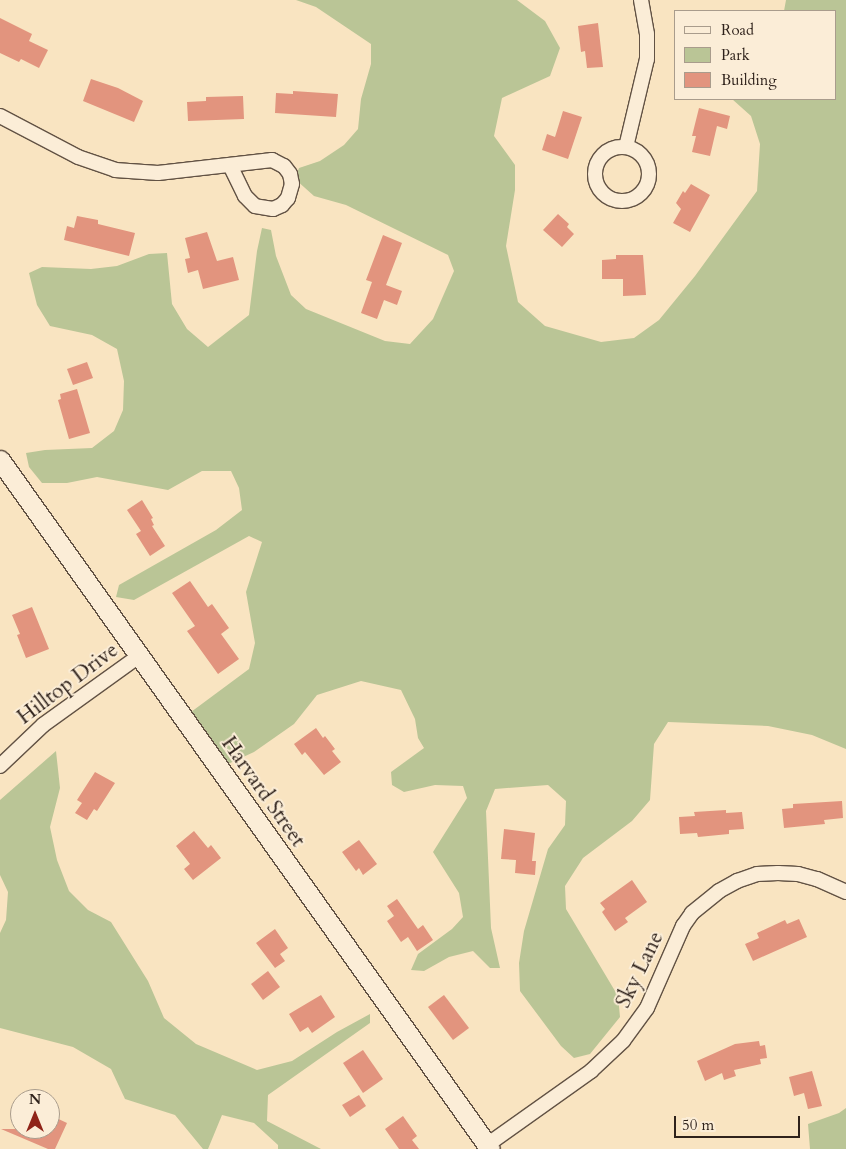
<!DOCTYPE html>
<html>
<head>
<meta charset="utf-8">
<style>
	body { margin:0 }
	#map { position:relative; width:846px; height:1149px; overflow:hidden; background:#f9e4c1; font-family:Cardo,serif }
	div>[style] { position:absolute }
	.green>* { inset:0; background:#bac596 }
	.building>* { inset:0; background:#e2947e }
	.roads { filter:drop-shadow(1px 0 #625244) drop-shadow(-1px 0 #625244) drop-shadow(0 1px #625244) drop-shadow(0 -1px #625244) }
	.street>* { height:14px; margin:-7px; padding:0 7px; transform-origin:7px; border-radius:7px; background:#fbedd7 }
	.street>.ring { margin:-7px; padding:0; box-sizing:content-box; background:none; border:14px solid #fbedd7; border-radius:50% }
	.secondary>* { height:19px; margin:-9.5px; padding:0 9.5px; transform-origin:9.5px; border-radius:9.5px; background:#fbedd7 }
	span { translate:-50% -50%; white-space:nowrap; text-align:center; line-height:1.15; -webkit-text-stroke:4px #fbedd7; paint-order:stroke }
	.street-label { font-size:21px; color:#2f221b }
	.legend { position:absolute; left:674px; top:10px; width:162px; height:90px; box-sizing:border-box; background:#fbedd7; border:1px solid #a99c8c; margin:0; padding:6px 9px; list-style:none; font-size:15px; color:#2f221b }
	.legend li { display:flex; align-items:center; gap:10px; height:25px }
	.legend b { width:25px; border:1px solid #a99c8c }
	.north { position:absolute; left:10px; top:1089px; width:50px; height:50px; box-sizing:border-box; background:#fbedd7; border:1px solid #a99c8c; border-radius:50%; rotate:0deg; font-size:14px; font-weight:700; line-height:20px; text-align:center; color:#2f221b }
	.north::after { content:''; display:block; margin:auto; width:18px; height:22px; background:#8f2418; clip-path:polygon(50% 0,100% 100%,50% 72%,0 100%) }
	.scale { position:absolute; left:674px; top:1116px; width:126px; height:22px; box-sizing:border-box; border:2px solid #2f221b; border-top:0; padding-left:6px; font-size:15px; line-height:18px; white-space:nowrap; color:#2f221b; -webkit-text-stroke:4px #fbedd7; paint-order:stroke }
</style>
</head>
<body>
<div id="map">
	<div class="green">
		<i style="clip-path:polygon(296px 0,517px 0,545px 21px,560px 48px,550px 76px,502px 98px,494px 136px,515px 165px,515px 190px,506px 246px,518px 302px,545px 326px,601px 342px,634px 338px,659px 320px,695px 276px,757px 191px,760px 144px,751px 116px,732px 99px,835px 99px,835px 11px,784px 11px,786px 0,846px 0,846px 749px,812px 735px,768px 726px,668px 722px,654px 744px,650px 800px,632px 821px,583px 858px,565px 886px,566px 909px,618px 996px,620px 1017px,590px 1054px,574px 1058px,561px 1046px,520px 991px,519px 963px,524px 931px,548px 849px,565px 825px,566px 801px,548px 785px,495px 789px,486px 811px,491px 928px,500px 968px,490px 968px,473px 951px,449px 957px,424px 971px,411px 970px,418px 954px,452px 929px,463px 917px,459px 893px,433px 852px,467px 798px,463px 786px,435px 785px,404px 792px,392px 785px,391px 772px,424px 748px,418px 738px,415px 719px,401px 690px,361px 681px,317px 695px,294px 724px,254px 752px,228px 764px,191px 712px,249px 669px,255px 643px,246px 592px,262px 542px,249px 536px,134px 600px,116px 597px,119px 585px,216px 530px,242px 510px,239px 488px,231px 471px,202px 471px,168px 490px,97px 477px,67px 483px,42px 483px,29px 467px,26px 453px,45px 450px,92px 448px,114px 431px,123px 410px,124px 381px,117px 349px,92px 335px,50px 326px,37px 305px,29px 273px,42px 267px,91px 269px,117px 266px,149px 254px,167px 253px,172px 304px,187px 329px,208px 347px,249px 315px,257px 251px,262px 228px,271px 230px,276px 256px,291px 295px,306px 309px,385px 341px,410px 344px,433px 319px,454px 271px,448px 255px,346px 205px,314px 196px,295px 179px,299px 168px,320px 161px,344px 145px,358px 129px,361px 99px,371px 64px,371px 44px,316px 7px)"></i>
		<i style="clip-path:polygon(56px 751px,60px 788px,50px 827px,57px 860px,69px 891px,88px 910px,111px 922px,148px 981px,164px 1018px,196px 1044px,257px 1070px,292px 1061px,337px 1032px,370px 1014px,370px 1023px,268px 1095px,267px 1121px,321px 1149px,278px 1149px,278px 1145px,254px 1123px,222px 1115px,208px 1149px,203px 1149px,175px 1115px,125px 1099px,111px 1069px,73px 1047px,0 1028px,0 933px,6px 920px,8px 892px,0 875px,0 800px)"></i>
		<i style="clip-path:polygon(846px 1108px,846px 1149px,810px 1149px,808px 1124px,839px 1113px)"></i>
	</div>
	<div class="building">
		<i style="clip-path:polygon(0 18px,32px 34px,29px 41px,48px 50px,39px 68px,21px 59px,19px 62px,0 53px)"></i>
		<i style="clip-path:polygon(598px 23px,603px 67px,587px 68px,585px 51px,581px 52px,578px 26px)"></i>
		<i style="clip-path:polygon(91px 79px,118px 88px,143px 101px,134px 122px,83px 101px)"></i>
		<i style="clip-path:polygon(293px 91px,338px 94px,336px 117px,275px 113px,276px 93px,293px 94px)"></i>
		<i style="clip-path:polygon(243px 96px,244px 119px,188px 121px,187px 102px,206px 101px,206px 97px)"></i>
		<i style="clip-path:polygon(699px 108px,730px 116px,727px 129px,717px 126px,710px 156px,692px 152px,696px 136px,692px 136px)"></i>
		<i style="clip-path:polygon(563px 111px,582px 117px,568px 159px,542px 150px,547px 134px,555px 137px)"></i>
		<i style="clip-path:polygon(691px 184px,710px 195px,690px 232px,673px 223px,681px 209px,676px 203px,683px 191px,685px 193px)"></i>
		<i style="clip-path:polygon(558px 214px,569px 224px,567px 227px,574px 234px,562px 247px,543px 230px)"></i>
		<i style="clip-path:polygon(77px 216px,98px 220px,98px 224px,135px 233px,129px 256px,64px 240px,67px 226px,74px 228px)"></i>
		<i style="clip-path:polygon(207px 232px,217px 261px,233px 257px,239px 280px,203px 289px,198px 270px,188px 273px,185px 259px,190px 258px,185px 238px)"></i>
		<i style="clip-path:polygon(383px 235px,402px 243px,386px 285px,402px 291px,397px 305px,384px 300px,377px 319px,361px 313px,372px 282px,366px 280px)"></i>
		<i style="clip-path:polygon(616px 255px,643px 255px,646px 295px,623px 296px,623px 279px,602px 279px,602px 260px,616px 259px)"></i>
		<i style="clip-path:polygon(87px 362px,93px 378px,73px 385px,67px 369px)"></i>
		<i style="clip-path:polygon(77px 389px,90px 433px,69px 439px,58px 400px,61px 399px,60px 394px)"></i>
		<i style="clip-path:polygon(142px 500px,153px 518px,151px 519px,154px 525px,152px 526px,165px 546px,150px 556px,136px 534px,141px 531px,127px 510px)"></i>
		<i style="clip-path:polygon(190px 581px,208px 607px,212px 604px,229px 628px,221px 634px,239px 659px,218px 674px,187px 631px,195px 626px,172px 593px)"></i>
		<i style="clip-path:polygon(32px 607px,49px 649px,26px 658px,17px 635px,20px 634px,12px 615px)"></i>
		<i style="clip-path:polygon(316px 728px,323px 738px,325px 736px,335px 749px,332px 751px,341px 762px,324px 775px,305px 752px,302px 755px,294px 744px)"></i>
		<i style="clip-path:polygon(95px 772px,115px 783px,97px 811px,94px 809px,87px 820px,75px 813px,82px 803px,77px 800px)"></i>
		<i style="clip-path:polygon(842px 801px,843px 818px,824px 820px,825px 824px,784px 828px,782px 809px,793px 808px,793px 804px)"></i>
		<i style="clip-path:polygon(726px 810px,726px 813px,742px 812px,744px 829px,729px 830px,729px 834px,698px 837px,697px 833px,680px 834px,679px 817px,695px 816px,694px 812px)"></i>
		<i style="clip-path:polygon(504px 829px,535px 833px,532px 861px,536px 861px,535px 875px,515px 873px,516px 860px,501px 859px)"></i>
		<i style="clip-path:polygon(194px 831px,208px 848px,211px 845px,221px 858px,193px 880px,184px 869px,190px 864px,176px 846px)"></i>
		<i style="clip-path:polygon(359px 840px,377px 864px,363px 875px,359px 868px,356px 871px,342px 852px)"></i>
		<i style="clip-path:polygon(632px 880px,647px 902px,625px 918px,628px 922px,615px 931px,602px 912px,605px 909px,600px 903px)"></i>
		<i style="clip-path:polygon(397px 899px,418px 929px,423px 925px,433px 940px,417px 951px,408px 937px,401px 942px,387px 921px,394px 916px,387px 906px)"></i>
		<i style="clip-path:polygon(799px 919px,807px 937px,753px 961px,745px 944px,759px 938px,757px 933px,785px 920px,787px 924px)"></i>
		<i style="clip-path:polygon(275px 929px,288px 948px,280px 954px,285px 961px,275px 968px,256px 943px)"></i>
		<i style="clip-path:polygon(268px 971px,280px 987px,263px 1000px,251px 984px)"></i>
		<i style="clip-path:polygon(321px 995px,335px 1017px,312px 1033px,308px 1027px,300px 1032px,289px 1014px)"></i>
		<i style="clip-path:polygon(444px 995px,469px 1028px,453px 1040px,428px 1007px)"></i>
		<i style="clip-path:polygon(759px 1041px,760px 1046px,765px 1045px,767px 1058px,760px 1059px,761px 1064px,734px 1070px,736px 1076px,724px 1080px,722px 1073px,705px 1081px,697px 1061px,735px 1044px)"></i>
		<i style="clip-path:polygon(363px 1050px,383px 1079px,363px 1093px,343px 1063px)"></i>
		<i style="clip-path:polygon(812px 1071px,822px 1106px,808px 1109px,804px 1093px,794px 1096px,789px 1077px)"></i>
		<i style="clip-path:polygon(359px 1095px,366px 1106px,350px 1117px,342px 1105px)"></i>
		<i style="clip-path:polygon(50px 1115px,67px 1123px,55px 1149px,48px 1149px,1px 1129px,50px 1129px)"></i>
		<i style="clip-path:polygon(403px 1116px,417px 1136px,412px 1140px,419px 1149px,399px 1149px,385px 1129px)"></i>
	</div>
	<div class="roads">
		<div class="street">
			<i style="left:0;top:116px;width:88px;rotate:27.7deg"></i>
			<i style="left:78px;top:157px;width:39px;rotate:19deg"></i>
			<i style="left:115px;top:170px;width:43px;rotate:4deg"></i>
			<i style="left:158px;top:173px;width:115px;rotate:-6.5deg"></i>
			<i style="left:272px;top:160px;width:13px;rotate:27deg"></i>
			<i style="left:284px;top:166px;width:10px;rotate:53deg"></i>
			<i style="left:290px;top:174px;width:10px;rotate:79deg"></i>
			<i style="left:292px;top:184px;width:15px;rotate:106deg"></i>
			<i style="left:288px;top:198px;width:9px;rotate:131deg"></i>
			<i style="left:282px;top:205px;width:10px;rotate:156deg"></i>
			<i style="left:273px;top:209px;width:18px;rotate:-171deg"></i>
			<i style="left:255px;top:206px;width:14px;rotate:-135deg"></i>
			<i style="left:245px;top:196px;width:34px;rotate:-116deg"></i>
			<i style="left:626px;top:147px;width:90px;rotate:-76.6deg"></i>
			<i style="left:647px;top:59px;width:25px;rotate:-90deg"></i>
			<i style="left:647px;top:34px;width:35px;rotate:-100deg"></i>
			<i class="ring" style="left:595px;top:147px;width:40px;height:40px"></i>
			<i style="left:0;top:766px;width:59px;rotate:-43.6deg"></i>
			<i style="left:43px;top:725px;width:118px;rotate:-35.7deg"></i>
			<i style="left:487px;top:1145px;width:128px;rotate:-35.4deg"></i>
			<i style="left:591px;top:1071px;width:44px;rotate:-43.2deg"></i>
			<i style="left:623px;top:1041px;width:41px;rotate:-54deg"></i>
			<i style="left:647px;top:1008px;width:90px;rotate:-66.3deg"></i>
			<i style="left:683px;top:926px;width:16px;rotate:-55deg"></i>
			<i style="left:692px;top:913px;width:35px;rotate:-39deg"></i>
			<i style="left:719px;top:891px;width:21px;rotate:-29deg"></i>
			<i style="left:737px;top:881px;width:21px;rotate:-19deg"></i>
			<i style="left:757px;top:874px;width:21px;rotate:-3deg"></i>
			<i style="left:778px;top:873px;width:20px;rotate:3deg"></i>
			<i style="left:798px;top:874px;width:20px;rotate:15deg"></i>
			<i style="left:817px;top:879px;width:32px;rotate:24deg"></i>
		</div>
		<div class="secondary">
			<i style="left:0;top:460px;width:845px;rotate:54.58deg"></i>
		</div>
	</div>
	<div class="street-label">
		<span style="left:68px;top:684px;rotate:-37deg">Hilltop Drive</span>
		<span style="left:263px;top:792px;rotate:55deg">Harvard Street</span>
		<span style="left:640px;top:970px;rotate:-64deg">Sky Lane</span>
	</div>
	<ul class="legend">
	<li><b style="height:6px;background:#fbedd7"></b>Road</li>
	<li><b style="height:14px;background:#bac596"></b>Park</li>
	<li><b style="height:14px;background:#e2947e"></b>Building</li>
	</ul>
	<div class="north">N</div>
	<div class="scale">50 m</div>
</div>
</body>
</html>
